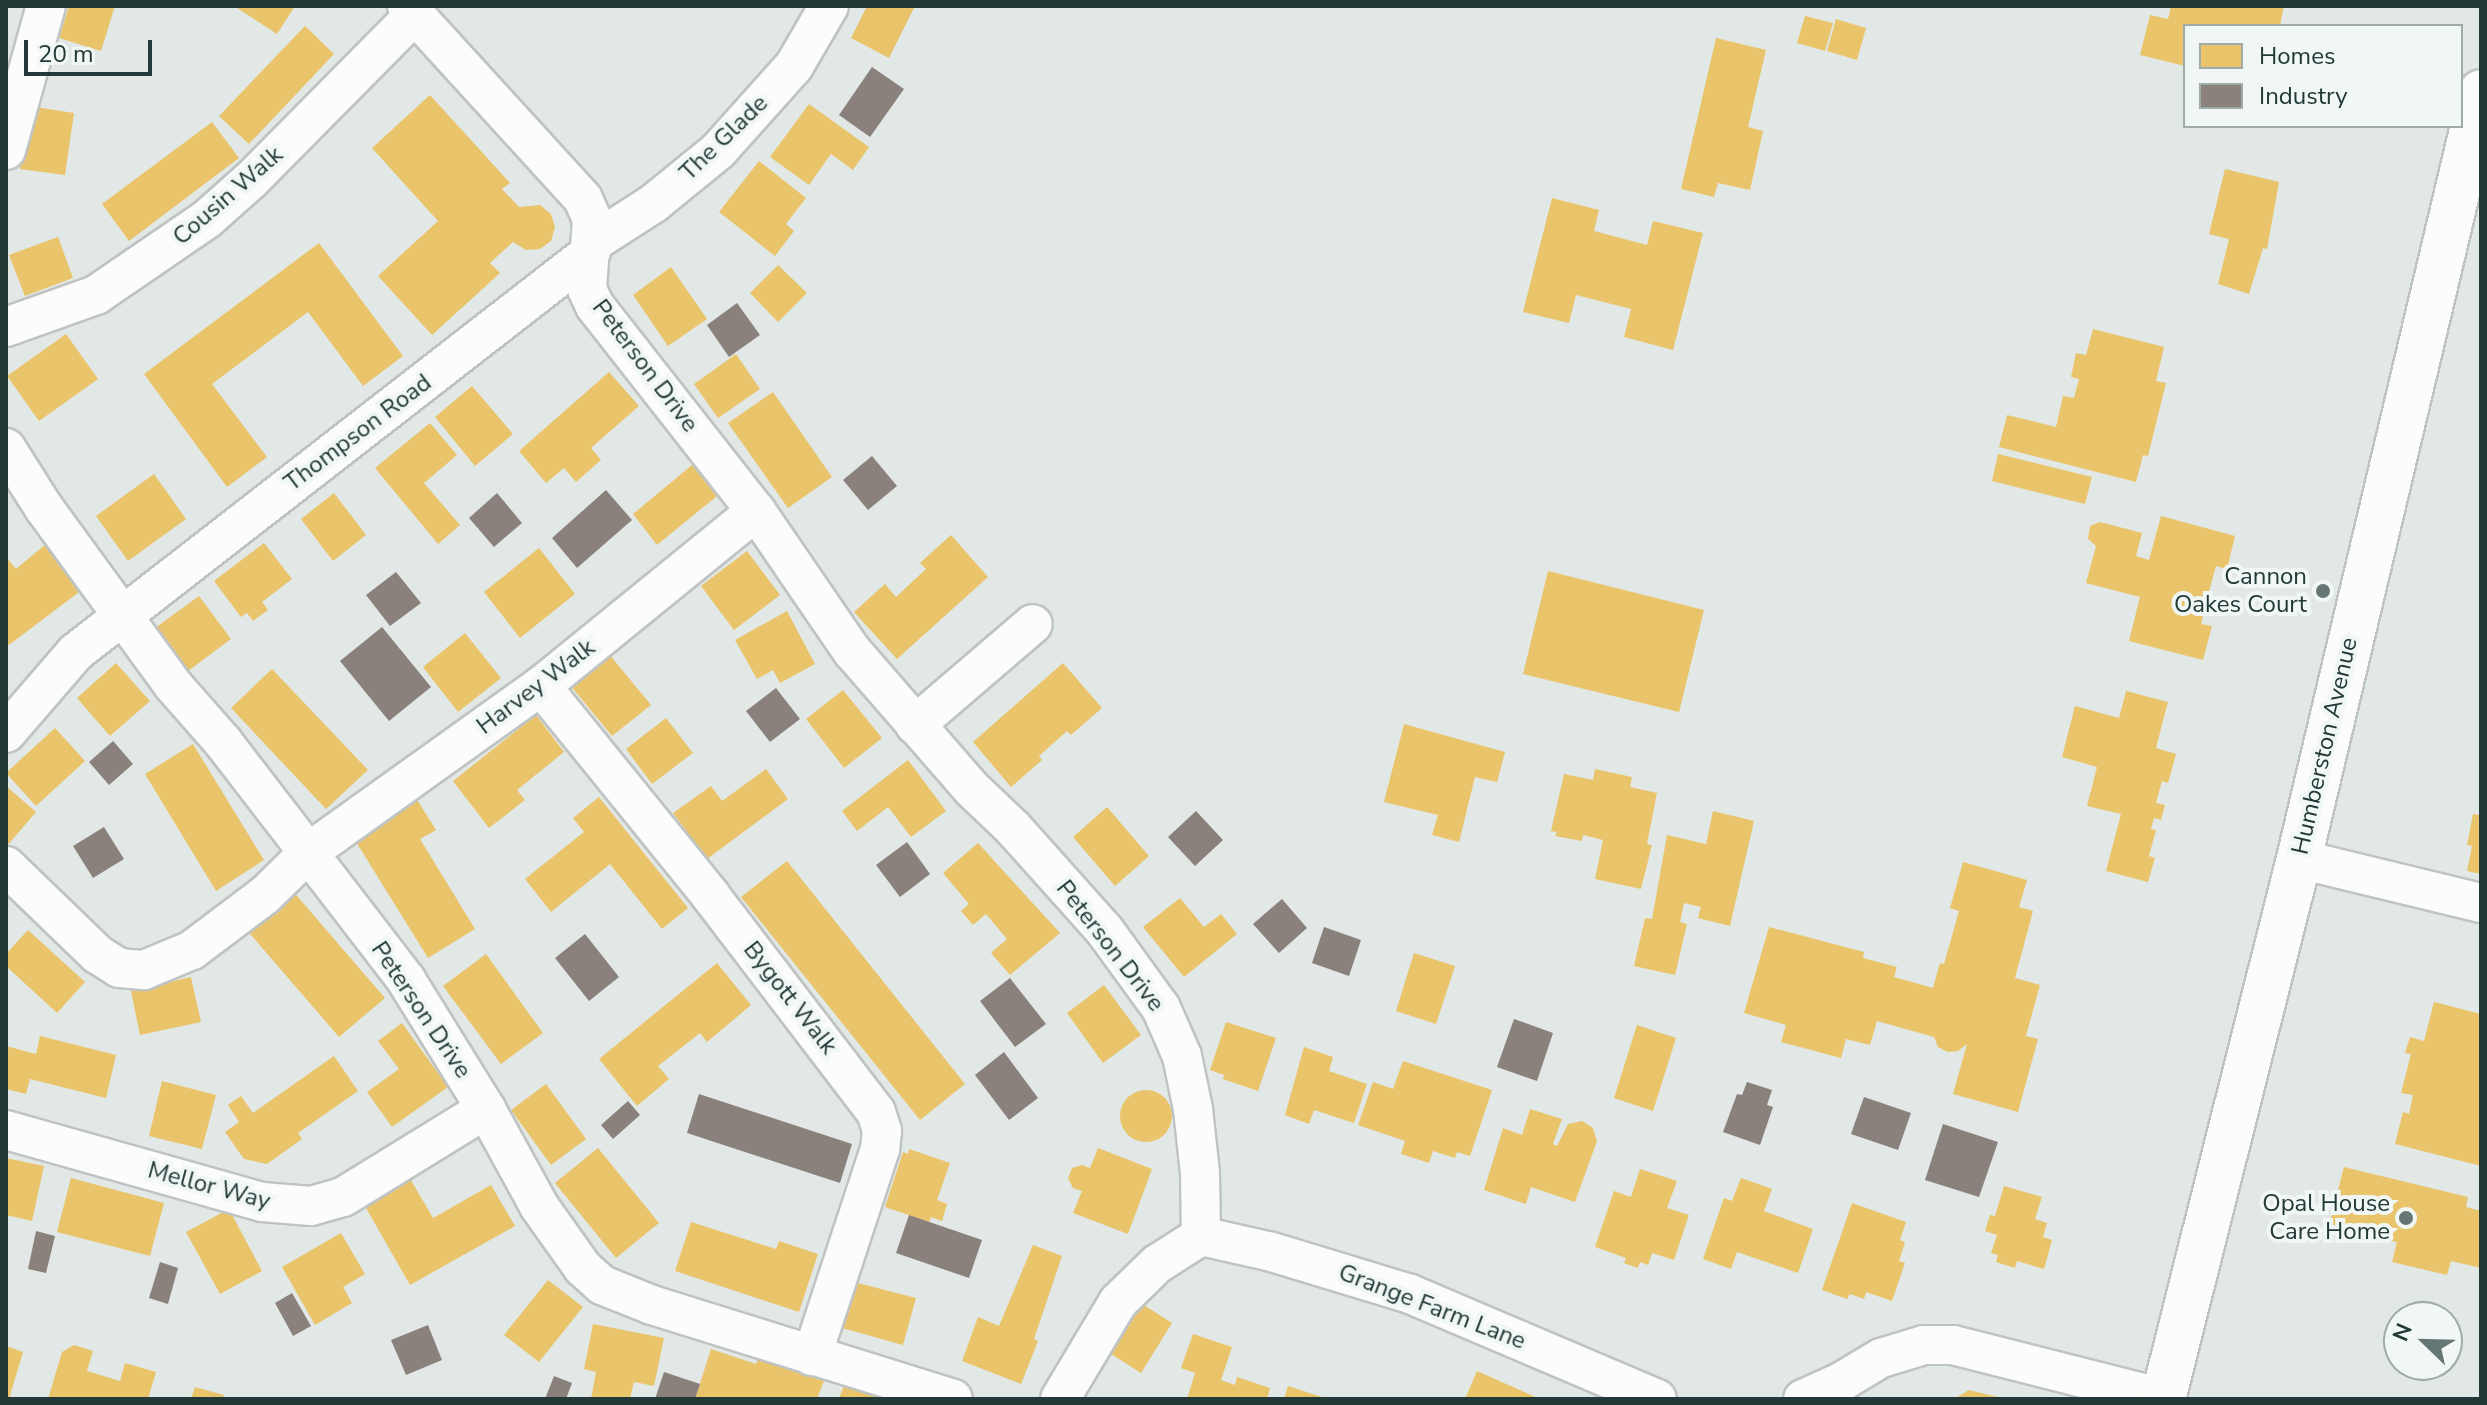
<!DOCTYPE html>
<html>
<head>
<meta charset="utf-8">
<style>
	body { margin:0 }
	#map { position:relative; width:2487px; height:1405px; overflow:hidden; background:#e2e8e6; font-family:"Nunito Sans",sans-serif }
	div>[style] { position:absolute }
	.homes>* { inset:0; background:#e9c46a }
	.round { border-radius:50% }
	.industry>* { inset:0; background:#8a817c }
	.roads { filter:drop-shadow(2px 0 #bfc4c3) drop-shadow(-2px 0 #bfc4c3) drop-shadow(0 2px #bfc4c3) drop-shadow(0 -2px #bfc4c3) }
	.street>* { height:38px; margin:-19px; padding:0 19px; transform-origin:19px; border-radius:19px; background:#fbfcfb }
	.secondary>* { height:44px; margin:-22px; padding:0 22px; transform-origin:22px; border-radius:22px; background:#fbfcfb }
	.dots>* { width:22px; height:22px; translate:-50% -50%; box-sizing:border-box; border:4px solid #f0f7f5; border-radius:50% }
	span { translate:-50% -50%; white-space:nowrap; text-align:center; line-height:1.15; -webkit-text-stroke:8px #f0f7f5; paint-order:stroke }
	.street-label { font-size:24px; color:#223937 }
	.poi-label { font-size:24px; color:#223937 }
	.right { translate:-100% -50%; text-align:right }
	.frame { position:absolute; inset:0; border:8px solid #223937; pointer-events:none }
	.legend { position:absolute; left:2183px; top:24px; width:280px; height:104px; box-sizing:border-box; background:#f0f7f5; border:2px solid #9eaba9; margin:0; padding:10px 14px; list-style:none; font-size:24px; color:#223937 }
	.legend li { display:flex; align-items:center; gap:16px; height:40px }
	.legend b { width:40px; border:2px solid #9eaba9 }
	.north { position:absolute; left:2383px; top:1301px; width:80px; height:80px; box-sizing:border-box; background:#f0f7f5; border:2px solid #9eaba9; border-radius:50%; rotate:293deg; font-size:22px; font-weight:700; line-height:32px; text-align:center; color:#223937 }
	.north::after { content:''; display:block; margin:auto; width:28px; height:36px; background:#657674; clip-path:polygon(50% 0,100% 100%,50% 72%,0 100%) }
	.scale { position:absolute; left:24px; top:40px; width:128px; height:36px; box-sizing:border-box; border:4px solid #223937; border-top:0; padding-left:10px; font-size:24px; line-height:28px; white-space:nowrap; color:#223937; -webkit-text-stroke:6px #f0f7f5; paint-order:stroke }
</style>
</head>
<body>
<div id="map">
	<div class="homes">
		<i style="clip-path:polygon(69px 6px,115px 6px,101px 51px,59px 38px)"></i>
		<i style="clip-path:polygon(234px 6px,295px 6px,277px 34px)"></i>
		<i style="clip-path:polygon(867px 6px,915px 6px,889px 58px,851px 38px)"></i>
		<i style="clip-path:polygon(2171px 6px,2284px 6px,2280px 26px,2185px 26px,2185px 66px,2140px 55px,2150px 15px,2168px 19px)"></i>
		<i style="clip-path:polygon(1805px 16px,1833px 23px,1825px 51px,1797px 43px)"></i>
		<i style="clip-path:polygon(1836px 19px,1866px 28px,1857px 60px,1827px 51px)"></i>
		<i style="clip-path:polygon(305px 26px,334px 54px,249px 144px,219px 116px)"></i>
		<i style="clip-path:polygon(1716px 38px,1766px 50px,1748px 127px,1763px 131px,1750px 190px,1718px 183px,1714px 197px,1681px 189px)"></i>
		<i style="clip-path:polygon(430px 95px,510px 183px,502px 189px,519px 207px,540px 205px,551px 214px,555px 227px,551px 241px,540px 249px,526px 250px,513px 242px,490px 263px,500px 273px,432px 335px,378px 276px,438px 221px,372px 148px)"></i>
		<i style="clip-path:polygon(809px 104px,869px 147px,853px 170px,831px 154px,809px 185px,770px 157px)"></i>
		<i style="clip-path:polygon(29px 106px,74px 113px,65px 175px,20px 169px)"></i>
		<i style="clip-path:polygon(212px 122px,239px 158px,129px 241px,102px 204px)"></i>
		<i style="clip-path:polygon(759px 161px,806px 198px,786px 224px,794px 231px,775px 256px,719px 212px)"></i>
		<i style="clip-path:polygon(2225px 169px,2279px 182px,2267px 249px,2263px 248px,2249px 294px,2218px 284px,2229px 239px,2209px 234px)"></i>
		<i style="clip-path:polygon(1552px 198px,1599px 210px,1594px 231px,1647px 245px,1653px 221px,1703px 233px,1673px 350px,1624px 337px,1631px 309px,1576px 295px,1569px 323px,1523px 312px)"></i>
		<i style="clip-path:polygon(58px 237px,73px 278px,25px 296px,9px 255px)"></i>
		<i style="clip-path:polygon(319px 243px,403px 356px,363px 386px,308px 312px,212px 384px,267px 457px,227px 487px,144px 374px)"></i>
		<i style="clip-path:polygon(778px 265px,807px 293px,778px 322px,750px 293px)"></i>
		<i style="clip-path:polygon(671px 267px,707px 319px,668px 346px,633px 295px)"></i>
		<i style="clip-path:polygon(2093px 329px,2164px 347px,2156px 381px,2166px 383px,2148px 456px,2143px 455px,2136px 482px,1999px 447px,2007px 415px,2056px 427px,2063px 396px,2074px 398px,2079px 379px,2071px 377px,2076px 353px,2086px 355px)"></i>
		<i style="clip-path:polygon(66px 334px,98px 379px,39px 421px,7px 376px)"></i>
		<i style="clip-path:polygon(736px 354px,760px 389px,718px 418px,694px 384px)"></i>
		<i style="clip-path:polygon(609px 372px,639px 406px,591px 448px,601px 460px,576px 482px,564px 468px,546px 483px,519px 451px)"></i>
		<i style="clip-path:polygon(472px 386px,513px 434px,475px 466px,435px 417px)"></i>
		<i style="clip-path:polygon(773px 392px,832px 477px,788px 508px,728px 423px)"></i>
		<i style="clip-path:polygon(430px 423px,457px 455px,424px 483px,460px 525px,438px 544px,375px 468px)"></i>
		<i style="clip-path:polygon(1998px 454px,2092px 477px,2085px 504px,1992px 481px)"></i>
		<i style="clip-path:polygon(692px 465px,717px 496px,657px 545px,633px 514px)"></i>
		<i style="clip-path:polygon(154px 474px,186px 519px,128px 561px,96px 516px)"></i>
		<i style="clip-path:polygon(334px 493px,366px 535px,333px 561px,301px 519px)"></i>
		<i style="clip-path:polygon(2161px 516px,2235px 536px,2227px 569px,2216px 566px,2208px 595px,2201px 624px,2212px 626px,2203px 660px,2129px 641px,2140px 597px,2086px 583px,2096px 546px,2088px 539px,2090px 526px,2100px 522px,2142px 533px,2136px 556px,2149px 560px)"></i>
		<i style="clip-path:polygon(951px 535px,988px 577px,897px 659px,854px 612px,885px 584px,896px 597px,926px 569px,920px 563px)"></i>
		<i style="clip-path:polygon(264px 543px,292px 579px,262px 602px,268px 610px,253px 621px,247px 613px,241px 617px,214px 581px)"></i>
		<i style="clip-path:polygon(46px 544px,83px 589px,9px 645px,6px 641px,6px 557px,16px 569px)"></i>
		<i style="clip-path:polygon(539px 548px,575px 594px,520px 638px,484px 592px)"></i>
		<i style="clip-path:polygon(747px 551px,780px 595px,734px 630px,701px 586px)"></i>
		<i style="clip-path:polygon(1548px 571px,1704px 610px,1679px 712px,1523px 674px)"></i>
		<i style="clip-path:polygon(199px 596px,231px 639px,188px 671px,155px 628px)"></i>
		<i style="clip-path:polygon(787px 611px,815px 664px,780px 683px,773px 670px,757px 679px,735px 640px)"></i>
		<i style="clip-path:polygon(465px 633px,501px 678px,458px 712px,423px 667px)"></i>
		<i style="clip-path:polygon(609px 654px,651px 705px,612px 736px,570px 685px)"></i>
		<i style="clip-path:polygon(116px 663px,150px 701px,110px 736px,77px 698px)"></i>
		<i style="clip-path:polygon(1063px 663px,1102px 708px,1071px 735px,1067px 731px,1039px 756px,1042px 760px,1011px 787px,973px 742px)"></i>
		<i style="clip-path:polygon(272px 669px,368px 770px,326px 809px,231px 708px)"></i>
		<i style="clip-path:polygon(843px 690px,882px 738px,844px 768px,806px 719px)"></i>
		<i style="clip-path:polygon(2126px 691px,2168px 702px,2156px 748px,2176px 754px,2168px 783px,2162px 781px,2156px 803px,2165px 805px,2161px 820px,2154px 818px,2151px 829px,2156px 830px,2149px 856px,2155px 858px,2148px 882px,2106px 871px,2121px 814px,2087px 806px,2097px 767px,2062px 757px,2075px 706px,2119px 718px)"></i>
		<i style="clip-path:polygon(536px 715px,564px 752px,517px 790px,525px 800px,489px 828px,453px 781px)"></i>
		<i style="clip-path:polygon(666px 718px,693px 753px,652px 784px,626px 749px)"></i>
		<i style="clip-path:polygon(1404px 724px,1505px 752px,1497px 782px,1475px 777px,1459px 842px,1432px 835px,1438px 815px,1384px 802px)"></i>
		<i style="clip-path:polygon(55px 728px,85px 761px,36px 806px,6px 773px)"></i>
		<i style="clip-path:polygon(193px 744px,264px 860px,216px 891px,145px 774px)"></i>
		<i style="clip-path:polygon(908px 760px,946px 811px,911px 837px,888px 807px,857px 831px,842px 811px)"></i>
		<i style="clip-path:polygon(766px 769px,788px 799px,707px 859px,673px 813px,711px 786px,722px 801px)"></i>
		<i style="clip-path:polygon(1595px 769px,1632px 777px,1630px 787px,1657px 793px,1647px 844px,1652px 845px,1641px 889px,1595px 879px,1603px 840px,1583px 835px,1582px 841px,1555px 836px,1557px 832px,1551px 831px,1564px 774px,1593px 780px)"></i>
		<i style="clip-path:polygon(6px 786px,36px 812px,6px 847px)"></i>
		<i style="clip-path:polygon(599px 797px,688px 908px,662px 929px,610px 864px,551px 912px,525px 879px,584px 832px,573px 818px)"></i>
		<i style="clip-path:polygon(416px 798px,436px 830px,420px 839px,475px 929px,428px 958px,353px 837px)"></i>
		<i style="clip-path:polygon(1107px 807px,1149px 856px,1115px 886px,1073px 837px)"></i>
		<i style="clip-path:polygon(1713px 811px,1754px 821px,1730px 926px,1698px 918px,1701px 907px,1684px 903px,1680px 922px,1687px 924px,1675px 975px,1634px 966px,1645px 918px,1652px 919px,1667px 835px,1706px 844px)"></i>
		<i style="clip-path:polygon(2473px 814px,2481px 815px,2481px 874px,2467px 871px,2472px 846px,2467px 845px)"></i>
		<i style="clip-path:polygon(978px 843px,1060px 933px,1010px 975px,991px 953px,1007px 939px,986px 914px,973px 925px,961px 911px,969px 904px,943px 873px)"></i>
		<i style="clip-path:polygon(787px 861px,965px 1084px,920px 1120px,741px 897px)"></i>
		<i style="clip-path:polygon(1963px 862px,2027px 880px,2019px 907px,2033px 911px,2015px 978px,2040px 985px,2026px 1036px,2038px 1039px,2018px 1112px,1953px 1094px,1967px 1044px,1958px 1051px,1948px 1052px,1938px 1047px,1934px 1037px,1877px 1021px,1870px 1045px,1846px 1039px,1841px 1058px,1781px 1042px,1786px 1025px,1744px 1013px,1769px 927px,1864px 952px,1863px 958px,1897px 967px,1894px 977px,1933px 988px,1940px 963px,1944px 964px,1959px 911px,1950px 908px)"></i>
		<i style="clip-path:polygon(291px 889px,385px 998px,339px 1037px,245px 928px)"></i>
		<i style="clip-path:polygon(1180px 898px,1204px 927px,1221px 914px,1237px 934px,1184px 977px,1143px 927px)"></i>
		<i style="clip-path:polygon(28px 930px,85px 982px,57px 1013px,6px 966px,6px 954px)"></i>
		<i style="clip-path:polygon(1414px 953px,1455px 966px,1436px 1024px,1396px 1011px)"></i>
		<i style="clip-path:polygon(486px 954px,543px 1033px,501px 1064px,443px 986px)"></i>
		<i style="clip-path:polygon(717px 963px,751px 1005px,707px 1042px,700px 1033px,658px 1066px,669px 1079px,637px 1106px,599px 1059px)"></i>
		<i style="clip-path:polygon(191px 977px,201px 1022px,140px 1035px,131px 991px)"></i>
		<i style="clip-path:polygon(1104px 985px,1141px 1035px,1103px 1063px,1067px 1013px)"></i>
		<i style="clip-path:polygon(2434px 1002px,2481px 1014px,2481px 1166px,2395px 1144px,2403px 1112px,2409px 1114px,2413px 1095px,2401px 1093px,2411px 1054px,2405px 1053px,2410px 1037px,2424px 1041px)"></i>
		<i style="clip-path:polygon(1226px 1022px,1276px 1038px,1258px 1091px,1223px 1079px,1224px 1075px,1210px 1070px)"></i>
		<i style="clip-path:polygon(402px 1023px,448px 1087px,392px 1127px,367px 1092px,399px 1069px,378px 1041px)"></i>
		<i style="clip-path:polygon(1637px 1025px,1676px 1038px,1653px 1111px,1614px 1098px)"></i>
		<i style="clip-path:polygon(40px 1036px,116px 1055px,106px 1098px,30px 1079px,26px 1094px,6px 1089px,6px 1046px,36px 1054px)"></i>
		<i style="clip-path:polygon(1304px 1047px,1333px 1057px,1329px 1071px,1367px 1084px,1354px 1123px,1314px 1110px,1309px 1124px,1285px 1115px)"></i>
		<i style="clip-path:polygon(334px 1056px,358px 1091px,298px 1133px,302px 1139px,267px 1164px,244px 1159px,225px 1132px,239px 1122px,228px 1105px,241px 1096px,253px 1113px)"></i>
		<i style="clip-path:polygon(1403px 1061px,1492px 1090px,1470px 1156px,1457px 1152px,1455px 1158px,1433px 1151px,1429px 1163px,1401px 1154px,1405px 1141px,1358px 1125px,1373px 1082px,1393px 1089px)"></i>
		<i style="clip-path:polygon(162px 1081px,216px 1095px,202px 1149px,149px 1136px)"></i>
		<i style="clip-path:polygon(546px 1084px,586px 1139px,551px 1165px,511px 1110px)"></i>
		<i class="round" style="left:1120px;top:1090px;width:52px;height:52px"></i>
		<i style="clip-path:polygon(1530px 1109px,1562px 1119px,1553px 1144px,1557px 1146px,1568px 1124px,1582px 1121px,1593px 1128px,1597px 1141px,1575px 1202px,1531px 1187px,1526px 1204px,1484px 1190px,1503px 1128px,1522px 1135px)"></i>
		<i style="clip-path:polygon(598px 1148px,659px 1223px,616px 1258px,555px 1183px)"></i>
		<i style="clip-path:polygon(1098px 1148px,1152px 1169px,1128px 1234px,1073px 1213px,1082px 1191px,1073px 1188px,1068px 1178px,1072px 1168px,1082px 1165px,1090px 1168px)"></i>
		<i style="clip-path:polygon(909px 1149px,950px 1163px,937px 1200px,947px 1204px,942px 1221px,931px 1217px,929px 1222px,885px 1207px,903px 1152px,908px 1154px)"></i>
		<i style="clip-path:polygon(6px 1158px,44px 1166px,32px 1221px,6px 1215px)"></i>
		<i style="clip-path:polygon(2344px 1167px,2468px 1197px,2466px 1207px,2481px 1211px,2481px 1268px,2451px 1261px,2447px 1275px,2392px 1262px,2397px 1242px,2329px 1225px)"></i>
		<i style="clip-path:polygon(1640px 1169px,1677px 1181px,1667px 1208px,1689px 1215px,1674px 1260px,1652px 1253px,1648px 1265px,1640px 1262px,1638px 1268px,1624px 1263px,1626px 1258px,1595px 1247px,1614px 1191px,1631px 1197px)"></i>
		<i style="clip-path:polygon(408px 1175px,433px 1218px,491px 1185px,515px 1226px,410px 1285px,362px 1201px)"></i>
		<i style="clip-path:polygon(71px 1178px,164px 1203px,150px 1256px,57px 1232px)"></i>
		<i style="clip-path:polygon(1741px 1178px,1772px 1189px,1764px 1211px,1813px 1229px,1798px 1273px,1737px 1252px,1731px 1269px,1703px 1259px,1724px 1198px,1732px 1201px)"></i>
		<i style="clip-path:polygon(2004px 1186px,2042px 1197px,2035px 1219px,2047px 1223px,2043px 1237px,2052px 1240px,2044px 1269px,2017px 1261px,2015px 1268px,1996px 1262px,1998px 1255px,1991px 1253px,1997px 1235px,1985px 1231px,1990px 1215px,1995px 1216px)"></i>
		<i style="clip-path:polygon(1852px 1203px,1906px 1222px,1900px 1240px,1905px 1242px,1899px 1261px,1905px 1263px,1892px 1301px,1866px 1292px,1864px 1299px,1850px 1294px,1847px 1299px,1822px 1290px)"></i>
		<i style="clip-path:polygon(229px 1209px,262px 1271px,220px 1294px,186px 1232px)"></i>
		<i style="clip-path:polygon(691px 1222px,776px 1249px,779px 1241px,818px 1254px,799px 1312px,675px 1271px)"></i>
		<i style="clip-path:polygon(341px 1233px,365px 1274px,343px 1287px,352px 1303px,315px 1325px,282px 1267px)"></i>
		<i style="clip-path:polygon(1033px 1245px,1062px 1256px,1034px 1339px,1038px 1341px,1021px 1384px,962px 1361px,978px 1317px,999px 1326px)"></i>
		<i style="clip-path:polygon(548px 1280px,583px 1307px,539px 1362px,504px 1335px)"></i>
		<i style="clip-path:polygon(854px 1282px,916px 1298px,903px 1345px,842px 1328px)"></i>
		<i style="clip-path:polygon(1139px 1302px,1172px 1323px,1141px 1373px,1108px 1352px)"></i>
		<i style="clip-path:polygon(593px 1324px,664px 1338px,654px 1386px,634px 1382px,630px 1399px,591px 1399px,596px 1372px,584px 1369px)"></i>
		<i style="clip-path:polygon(1193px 1334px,1232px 1347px,1221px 1380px,1235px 1385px,1237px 1377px,1270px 1388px,1267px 1399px,1187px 1399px,1195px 1373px,1181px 1368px)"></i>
		<i style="clip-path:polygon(74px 1345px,93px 1351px,87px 1371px,120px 1381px,125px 1363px,156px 1372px,148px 1399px,48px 1399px,62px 1352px)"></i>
		<i style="clip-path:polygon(6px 1346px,23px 1352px,9px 1399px,6px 1399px)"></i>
		<i style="clip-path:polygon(711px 1349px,756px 1364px,758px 1359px,824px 1381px,817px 1399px,695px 1399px)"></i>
		<i style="clip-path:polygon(1477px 1371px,1540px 1399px,1465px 1399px)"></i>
		<i style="clip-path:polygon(844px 1385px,885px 1398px,885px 1399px,839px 1399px)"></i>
		<i style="clip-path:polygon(1288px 1386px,1325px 1398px,1325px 1399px,1284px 1399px)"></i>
		<i style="clip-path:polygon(195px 1387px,224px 1395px,222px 1399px,191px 1399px)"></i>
		<i style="clip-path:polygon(1969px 1390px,2002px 1398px,2002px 1399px,1954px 1399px)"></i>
	</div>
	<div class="industry">
		<i style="clip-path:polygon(872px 67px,904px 89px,870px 137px,839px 115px)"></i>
		<i style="clip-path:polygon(737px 303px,760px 335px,729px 357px,707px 325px)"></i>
		<i style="clip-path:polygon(872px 456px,897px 486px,868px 510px,843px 480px)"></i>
		<i style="clip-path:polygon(606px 490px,632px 520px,577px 568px,552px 538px)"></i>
		<i style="clip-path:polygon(497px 493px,522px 523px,494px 547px,469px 518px)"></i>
		<i style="clip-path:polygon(396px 572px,421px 603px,390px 626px,366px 595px)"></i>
		<i style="clip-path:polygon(382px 627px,431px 687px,389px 721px,340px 661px)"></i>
		<i style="clip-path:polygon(776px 688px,800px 719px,770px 742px,746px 711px)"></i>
		<i style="clip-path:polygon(113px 741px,133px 764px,109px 785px,89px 762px)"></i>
		<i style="clip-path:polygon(1196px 811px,1223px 840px,1195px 866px,1168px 837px)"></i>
		<i style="clip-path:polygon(104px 827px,124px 859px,93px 878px,73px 846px)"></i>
		<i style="clip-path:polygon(907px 842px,930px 874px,900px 897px,876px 865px)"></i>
		<i style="clip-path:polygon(1282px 899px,1307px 928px,1279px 953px,1253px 924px)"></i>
		<i style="clip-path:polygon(1324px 927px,1361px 940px,1349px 976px,1312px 963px)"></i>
		<i style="clip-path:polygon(585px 934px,619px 977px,589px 1001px,555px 958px)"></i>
		<i style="clip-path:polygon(1010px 978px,1046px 1024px,1015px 1047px,980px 1001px)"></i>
		<i style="clip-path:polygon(1514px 1019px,1553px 1033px,1537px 1081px,1497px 1067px)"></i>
		<i style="clip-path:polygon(1004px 1052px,1038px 1098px,1009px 1120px,975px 1075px)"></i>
		<i style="clip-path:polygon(1747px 1082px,1772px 1090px,1767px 1105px,1773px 1107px,1760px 1145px,1723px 1132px,1737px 1094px,1742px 1095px)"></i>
		<i style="clip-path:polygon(699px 1094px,852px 1144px,840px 1183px,687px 1133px)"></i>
		<i style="clip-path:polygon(1864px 1097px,1911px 1113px,1898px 1150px,1851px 1134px)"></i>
		<i style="clip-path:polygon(628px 1101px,640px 1115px,613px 1139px,601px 1125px)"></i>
		<i style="clip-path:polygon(1943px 1124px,1998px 1142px,1979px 1197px,1925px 1180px)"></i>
		<i style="clip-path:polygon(909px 1215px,982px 1240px,969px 1278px,896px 1253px)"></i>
		<i style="clip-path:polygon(36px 1231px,55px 1236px,46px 1273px,28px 1269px)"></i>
		<i style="clip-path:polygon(160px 1262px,178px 1268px,168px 1304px,149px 1298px)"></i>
		<i style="clip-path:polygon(292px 1293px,311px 1326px,293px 1336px,275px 1303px)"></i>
		<i style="clip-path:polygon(428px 1325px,442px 1360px,406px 1375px,391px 1340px)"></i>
		<i style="clip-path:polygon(664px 1372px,700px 1384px,695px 1399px,655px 1399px)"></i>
		<i style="clip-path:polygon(554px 1376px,572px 1383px,566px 1399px,545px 1399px)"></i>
	</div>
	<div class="roads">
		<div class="street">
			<i style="left:407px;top:6px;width:261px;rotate:47.6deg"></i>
			<i style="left:583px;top:199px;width:22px;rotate:66deg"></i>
			<i style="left:592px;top:219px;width:70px;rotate:94.1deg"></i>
			<i style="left:587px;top:289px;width:19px;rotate:65deg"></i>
			<i style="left:595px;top:306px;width:261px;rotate:51.9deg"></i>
			<i style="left:756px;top:511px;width:170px;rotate:55.6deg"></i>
			<i style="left:852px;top:651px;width:183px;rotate:49deg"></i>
			<i style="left:972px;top:789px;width:57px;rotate:43.6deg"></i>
			<i style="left:1013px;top:828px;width:138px;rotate:48.2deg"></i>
			<i style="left:1105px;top:931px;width:95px;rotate:54deg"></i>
			<i style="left:1161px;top:1008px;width:52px;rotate:66.4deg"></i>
			<i style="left:1182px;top:1056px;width:54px;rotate:78.3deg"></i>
			<i style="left:1193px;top:1109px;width:64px;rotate:83.8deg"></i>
			<i style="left:1200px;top:1173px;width:63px;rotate:89.1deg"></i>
			<i style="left:1201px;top:1236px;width:52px;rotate:147.5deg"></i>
			<i style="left:1157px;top:1264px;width:54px;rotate:135.7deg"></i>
			<i style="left:1118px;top:1302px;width:113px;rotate:120.9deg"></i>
			<i style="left:6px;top:150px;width:149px;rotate:-74.5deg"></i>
			<i style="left:592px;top:243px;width:74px;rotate:-32.8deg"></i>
			<i style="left:654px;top:203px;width:82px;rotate:-39.1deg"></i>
			<i style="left:718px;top:151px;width:114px;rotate:-48.2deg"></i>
			<i style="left:794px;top:66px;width:69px;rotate:-59.7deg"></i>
			<i style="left:6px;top:327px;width:96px;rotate:-19.6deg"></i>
			<i style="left:96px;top:295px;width:135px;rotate:-34.4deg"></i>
			<i style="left:207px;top:219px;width:59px;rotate:-41.6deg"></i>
			<i style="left:251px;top:180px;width:233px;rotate:-45.3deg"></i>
			<i style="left:6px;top:448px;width:71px;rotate:57.7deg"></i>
			<i style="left:44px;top:508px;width:219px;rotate:53.9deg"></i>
			<i style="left:173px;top:685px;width:76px;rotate:48.7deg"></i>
			<i style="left:223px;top:742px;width:300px;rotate:52.4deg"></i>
			<i style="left:406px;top:980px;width:152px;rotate:58.2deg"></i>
			<i style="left:486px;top:1109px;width:111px;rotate:61.3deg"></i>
			<i style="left:539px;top:1206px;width:76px;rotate:54.6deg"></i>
			<i style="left:583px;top:1268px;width:25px;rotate:42deg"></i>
			<i style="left:602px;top:1285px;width:54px;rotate:21.8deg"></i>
			<i style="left:652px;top:1305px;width:315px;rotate:17.3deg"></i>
			<i style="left:541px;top:686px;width:269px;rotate:51deg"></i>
			<i style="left:710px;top:895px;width:273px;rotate:52.6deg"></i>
			<i style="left:876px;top:1112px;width:20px;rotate:72deg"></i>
			<i style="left:882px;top:1131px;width:18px;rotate:96deg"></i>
			<i style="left:880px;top:1149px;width:218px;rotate:108.2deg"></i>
			<i style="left:915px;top:725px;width:155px;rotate:-40.6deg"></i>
			<i style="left:6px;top:733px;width:107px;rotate:-49.2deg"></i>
			<i style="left:76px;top:652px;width:652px;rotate:-37.84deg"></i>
			<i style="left:2299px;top:859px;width:187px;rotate:13.6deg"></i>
			<i style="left:6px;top:866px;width:127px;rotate:44deg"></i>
			<i style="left:97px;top:954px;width:26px;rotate:32deg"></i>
			<i style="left:119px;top:968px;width:25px;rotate:5deg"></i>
			<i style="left:144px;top:970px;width:52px;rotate:-22.6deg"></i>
			<i style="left:192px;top:950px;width:91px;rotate:-37deg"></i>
			<i style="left:265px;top:895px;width:62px;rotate:-44.3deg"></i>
			<i style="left:309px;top:852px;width:285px;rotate:-35.6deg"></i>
			<i style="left:541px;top:686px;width:277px;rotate:-39.1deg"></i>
			<i style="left:6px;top:1130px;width:266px;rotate:15.7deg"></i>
			<i style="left:262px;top:1202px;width:49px;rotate:4.7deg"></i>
			<i style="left:311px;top:1206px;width:33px;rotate:-16deg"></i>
			<i style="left:343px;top:1197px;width:168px;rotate:-31.6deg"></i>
			<i style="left:1201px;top:1236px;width:73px;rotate:12.7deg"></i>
			<i style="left:1272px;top:1252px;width:144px;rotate:16.9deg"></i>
			<i style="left:1410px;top:1294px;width:268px;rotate:23deg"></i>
			<i style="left:1803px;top:1399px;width:42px;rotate:-24.1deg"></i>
			<i style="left:1841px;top:1382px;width:47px;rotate:-31deg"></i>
			<i style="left:1881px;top:1358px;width:45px;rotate:-16.8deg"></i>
			<i style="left:1924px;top:1345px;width:29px"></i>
			<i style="left:1953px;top:1345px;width:217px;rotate:14.2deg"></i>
		</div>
		<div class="secondary">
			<i style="left:2163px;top:1399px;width:557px;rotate:-75.86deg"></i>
			<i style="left:2299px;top:859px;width:788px;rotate:-76.65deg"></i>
		</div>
	</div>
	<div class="dots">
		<i style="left:2323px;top:591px;background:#657674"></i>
		<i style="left:2406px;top:1218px;background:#657674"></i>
	</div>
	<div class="street-label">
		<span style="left:724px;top:138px;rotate:-44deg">The Glade</span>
		<span style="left:228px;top:196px;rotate:-41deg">Cousin Walk</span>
		<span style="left:645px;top:366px;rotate:53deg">Peterson Drive</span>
		<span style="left:358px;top:433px;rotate:-37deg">Thompson Road</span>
		<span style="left:536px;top:687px;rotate:-37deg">Harvey Walk</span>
		<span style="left:2325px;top:746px;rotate:-77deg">Humberston Avenue</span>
		<span style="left:1110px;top:946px;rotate:52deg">Peterson Drive</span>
		<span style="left:790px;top:998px;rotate:52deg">Bygott Walk</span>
		<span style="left:421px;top:1010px;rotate:56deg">Peterson Drive</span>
		<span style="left:209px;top:1186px;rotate:15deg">Mellor Way</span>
		<span style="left:1432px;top:1307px;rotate:21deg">Grange Farm Lane</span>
	</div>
	<div class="poi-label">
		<span class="right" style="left:2307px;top:591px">Cannon<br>Oakes Court</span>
		<span class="right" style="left:2390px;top:1218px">Opal House<br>Care Home</span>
	</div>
	<div class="frame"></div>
	<ul class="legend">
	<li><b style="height:22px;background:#e9c46a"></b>Homes</li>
	<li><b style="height:22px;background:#8a817c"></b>Industry</li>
	</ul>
	<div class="north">N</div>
	<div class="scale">20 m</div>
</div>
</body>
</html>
